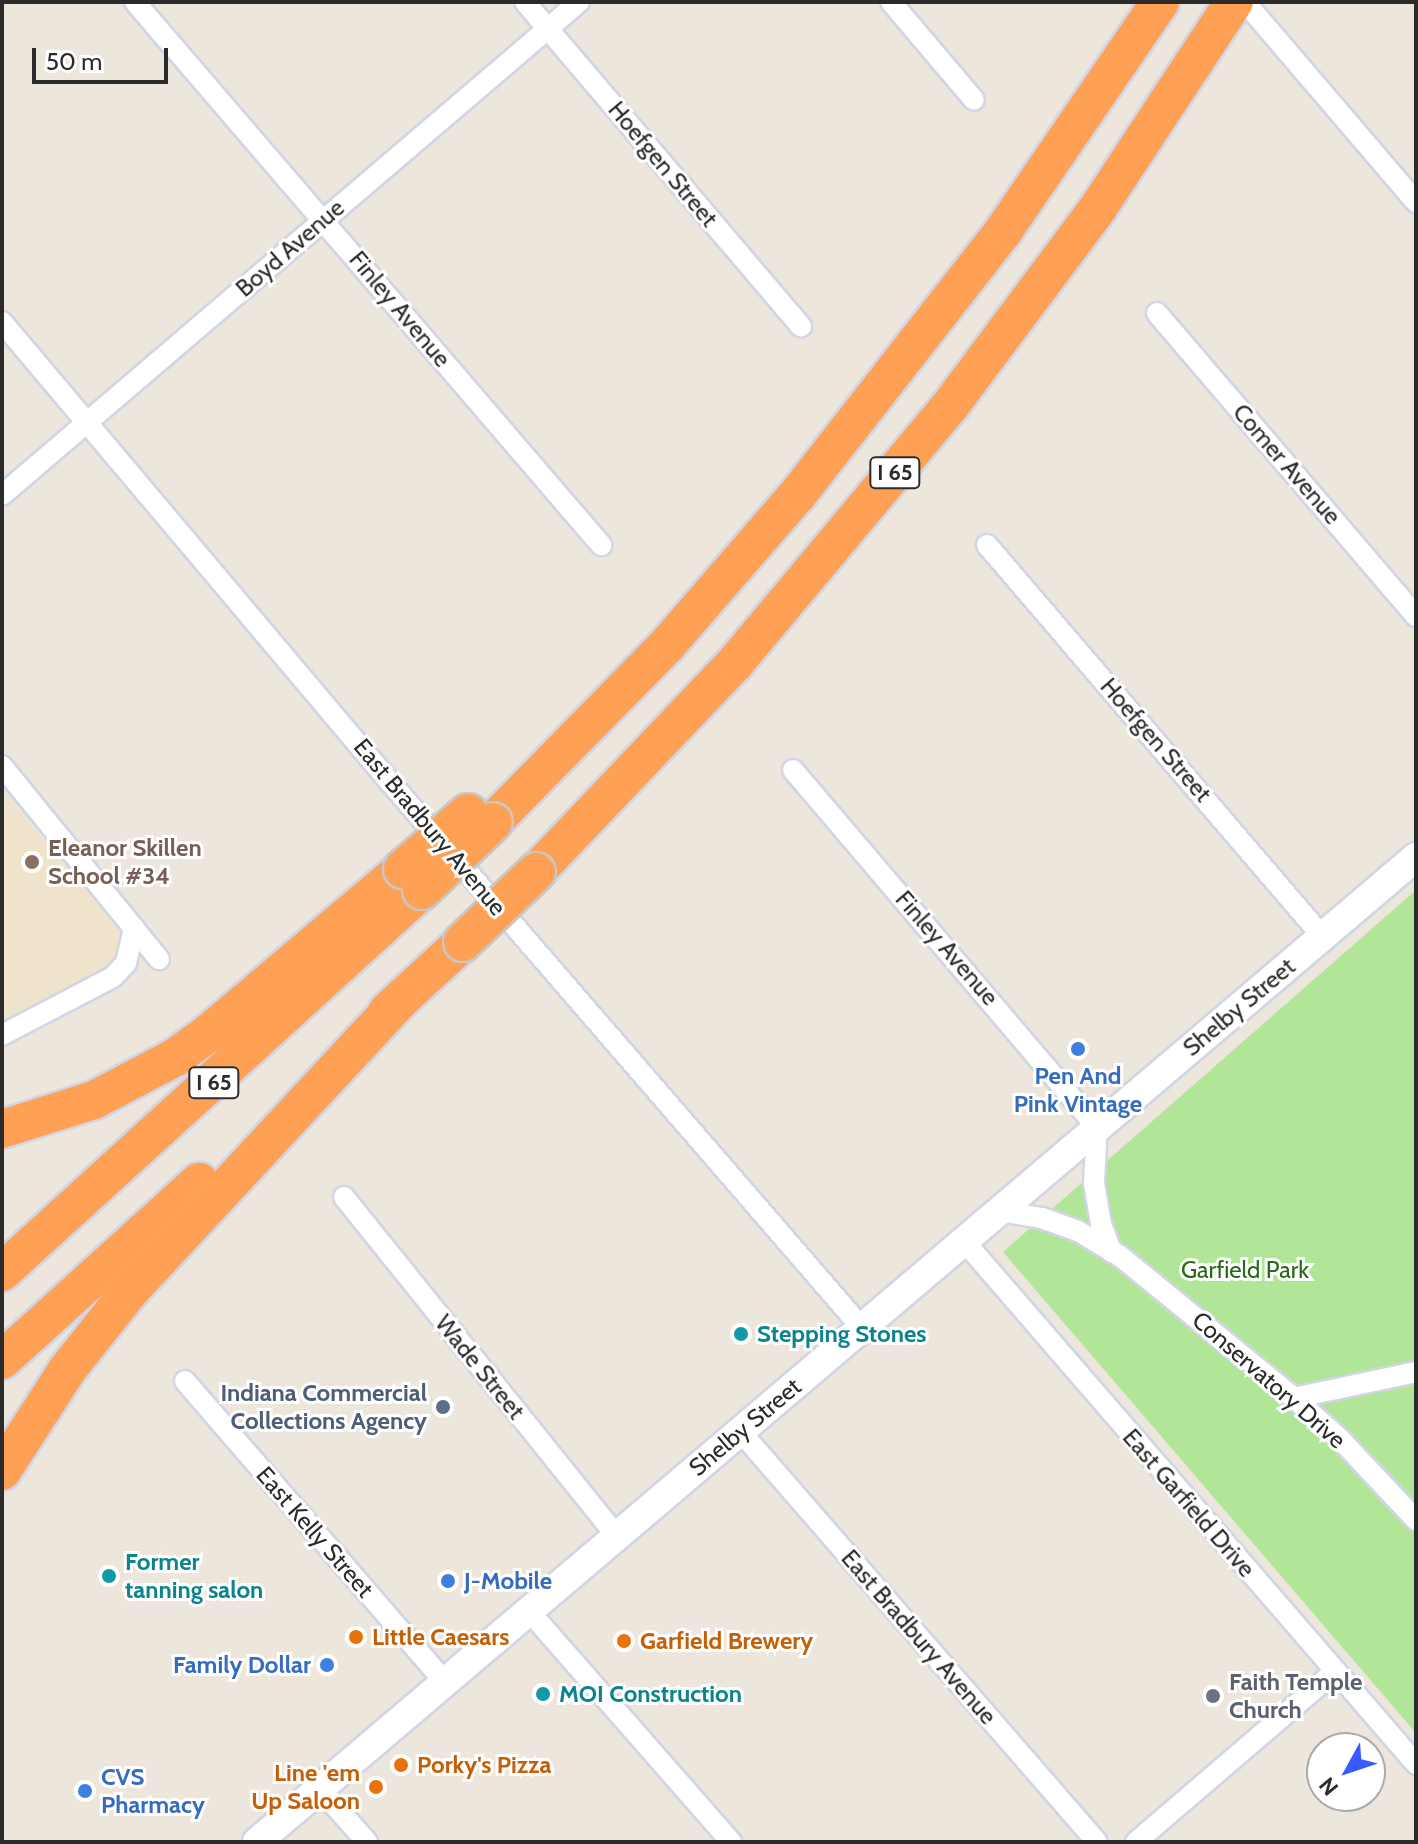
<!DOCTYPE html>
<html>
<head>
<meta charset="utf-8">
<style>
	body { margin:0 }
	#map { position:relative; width:1418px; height:1844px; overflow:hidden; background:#ede6dc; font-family:Cabin,sans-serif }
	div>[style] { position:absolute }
	.education>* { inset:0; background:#efe4cb }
	.green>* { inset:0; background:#b1e597 }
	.roads { filter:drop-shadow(2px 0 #d2d5e4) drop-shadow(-2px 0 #d2d5e4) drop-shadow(0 2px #d2d5e4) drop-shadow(0 -2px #d2d5e4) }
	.street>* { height:20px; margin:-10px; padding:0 10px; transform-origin:10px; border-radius:10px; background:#fff }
	.secondary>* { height:28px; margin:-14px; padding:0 14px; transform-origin:14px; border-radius:14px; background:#fff }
	.highway>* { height:38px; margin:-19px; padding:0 19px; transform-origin:19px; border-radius:19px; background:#ffa155 }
	.bridges { filter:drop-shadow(2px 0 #c8c8c8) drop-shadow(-2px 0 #c8c8c8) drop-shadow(0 2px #c8c8c8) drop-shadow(0 -2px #c8c8c8) }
	.highway-bridge>* { height:38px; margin:-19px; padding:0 19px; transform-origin:19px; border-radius:19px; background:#ffa155 }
	.dots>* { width:22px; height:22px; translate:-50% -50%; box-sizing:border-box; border:4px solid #fff; border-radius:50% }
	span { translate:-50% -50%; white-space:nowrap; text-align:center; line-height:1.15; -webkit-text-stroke:6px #fff; paint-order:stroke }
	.shield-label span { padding:2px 6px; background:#fff; border:2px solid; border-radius:6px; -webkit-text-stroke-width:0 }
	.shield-label { font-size:22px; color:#2b2b2b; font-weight:700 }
	.street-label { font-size:24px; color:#2b2b2b }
	.education-label { font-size:24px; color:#785e54; font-weight:700 }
	.left { translate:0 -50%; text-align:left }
	.shop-label { font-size:24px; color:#366cbe; font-weight:700 }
	.right { translate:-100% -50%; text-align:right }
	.park-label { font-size:24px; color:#286a18 }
	.culture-label { font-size:24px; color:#0d838f; font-weight:700 }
	.service-label { font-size:24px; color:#4e5e75; font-weight:700 }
	.food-label { font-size:24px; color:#c56008; font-weight:700 }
	.worship-label { font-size:24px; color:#5b616d; font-weight:700 }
	.frame { position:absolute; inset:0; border:4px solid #2b2b2b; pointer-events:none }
	.north { position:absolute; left:1306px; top:1732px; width:80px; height:80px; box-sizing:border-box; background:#fff; border:2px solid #aaa; border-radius:50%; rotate:230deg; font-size:22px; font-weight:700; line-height:32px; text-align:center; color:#2b2b2b }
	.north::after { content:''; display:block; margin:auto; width:28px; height:36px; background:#385aff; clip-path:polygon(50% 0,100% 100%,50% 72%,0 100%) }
	.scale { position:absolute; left:32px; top:48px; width:136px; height:36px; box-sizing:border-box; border:4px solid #2b2b2b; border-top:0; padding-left:10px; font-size:24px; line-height:28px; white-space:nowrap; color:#2b2b2b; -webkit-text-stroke:6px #fff; paint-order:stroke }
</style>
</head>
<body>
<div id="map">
	<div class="education">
		<i style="clip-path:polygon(2px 790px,122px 934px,122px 949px,116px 964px,102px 976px,2px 1028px)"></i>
	</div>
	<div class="green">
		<i style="clip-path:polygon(1416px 890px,1416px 1733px,1003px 1252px)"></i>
	</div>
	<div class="roads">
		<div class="street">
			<i style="left:135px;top:2px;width:716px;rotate:49.36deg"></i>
			<i style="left:525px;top:2px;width:426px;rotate:49.6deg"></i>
			<i style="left:891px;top:2px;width:128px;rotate:49.7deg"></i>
			<i style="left:1245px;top:2px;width:263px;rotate:49.5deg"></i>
			<i style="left:1157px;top:313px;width:399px;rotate:49.5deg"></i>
			<i style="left:2px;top:322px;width:600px;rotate:49.86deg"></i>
			<i style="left:389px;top:781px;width:723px;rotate:49.15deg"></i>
			<i style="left:2px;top:495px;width:759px;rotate:-40.51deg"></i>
			<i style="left:987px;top:545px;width:515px;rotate:49.41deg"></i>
			<i style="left:2px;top:766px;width:249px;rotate:50.9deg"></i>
			<i style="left:793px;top:770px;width:469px;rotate:49.6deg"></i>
			<i style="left:1097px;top:1127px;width:56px;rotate:93.1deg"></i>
			<i style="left:1094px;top:1183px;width:42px;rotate:80.3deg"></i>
			<i style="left:1101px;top:1224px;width:30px;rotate:69deg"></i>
			<i style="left:2px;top:1035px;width:125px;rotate:-27.6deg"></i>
			<i style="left:113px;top:977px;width:19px;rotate:-47deg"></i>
			<i style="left:126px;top:963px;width:36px;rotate:-77deg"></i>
			<i style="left:344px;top:1197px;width:436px;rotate:51.2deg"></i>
			<i style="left:999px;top:1211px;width:44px;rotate:9.2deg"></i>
			<i style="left:1042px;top:1218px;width:38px;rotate:20deg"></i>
			<i style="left:1078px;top:1231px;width:49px;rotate:30.8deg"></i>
			<i style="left:1120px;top:1256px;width:225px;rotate:39.2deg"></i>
			<i style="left:1294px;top:1398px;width:62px;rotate:41.7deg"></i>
			<i style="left:1340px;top:1439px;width:111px;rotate:46.8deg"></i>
			<i style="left:964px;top:1241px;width:691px;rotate:49.16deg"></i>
			<i style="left:185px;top:1381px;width:398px;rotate:49.2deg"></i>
			<i style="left:1294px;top:1398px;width:125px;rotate:-12deg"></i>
			<i style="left:740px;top:1431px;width:544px;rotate:49.02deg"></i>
			<i style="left:529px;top:1611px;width:307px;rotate:48.8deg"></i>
			<i style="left:320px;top:1789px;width:71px;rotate:48.4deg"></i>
			<i style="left:1136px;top:1842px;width:261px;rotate:-40.6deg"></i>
		</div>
		<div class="secondary">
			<i style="left:257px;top:1842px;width:1521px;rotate:-40.36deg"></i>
		</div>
		<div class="highway">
			<i style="left:493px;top:822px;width:248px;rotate:-45.5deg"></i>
			<i style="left:667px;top:645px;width:200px;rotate:-49.1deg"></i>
			<i style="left:798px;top:494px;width:335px;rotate:-52deg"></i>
			<i style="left:1004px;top:230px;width:276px;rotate:-55.6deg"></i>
			<i style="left:536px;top:872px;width:289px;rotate:-46.4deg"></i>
			<i style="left:735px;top:663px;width:335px;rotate:-50.1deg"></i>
			<i style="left:950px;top:406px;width:247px;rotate:-53.2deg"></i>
			<i style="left:1098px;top:208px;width:247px;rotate:-56.6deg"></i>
			<i style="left:387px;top:1012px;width:103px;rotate:-42.6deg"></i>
			<i style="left:2px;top:1129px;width:96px;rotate:-17.5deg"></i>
			<i style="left:94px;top:1100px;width:93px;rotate:-27.7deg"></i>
			<i style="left:176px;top:1057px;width:42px;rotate:-36.3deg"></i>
			<i style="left:210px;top:1032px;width:253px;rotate:-40.2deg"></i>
			<i style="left:2px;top:1272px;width:568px;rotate:-42.29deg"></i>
			<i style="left:2px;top:1360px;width:266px;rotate:-42.1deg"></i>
			<i style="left:2px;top:1471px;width:120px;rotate:-57.2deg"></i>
			<i style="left:67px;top:1370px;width:98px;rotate:-51.6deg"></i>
			<i style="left:128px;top:1293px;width:405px;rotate:-47.1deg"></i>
		</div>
	</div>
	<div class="bridges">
		<div class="highway-bridge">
			<i style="left:403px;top:869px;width:86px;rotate:-40.7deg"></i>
			<i style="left:422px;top:890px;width:98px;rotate:-43.8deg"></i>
			<i style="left:463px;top:942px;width:101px;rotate:-43.8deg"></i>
		</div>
	</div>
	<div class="dots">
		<i style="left:32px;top:862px;background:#8d6e63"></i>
		<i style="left:1078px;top:1049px;background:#3f7fe0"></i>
		<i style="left:741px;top:1334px;background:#0f9aa8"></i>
		<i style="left:443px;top:1407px;background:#5c6f8a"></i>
		<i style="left:109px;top:1576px;background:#0f9aa8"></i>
		<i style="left:448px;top:1581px;background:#3f7fe0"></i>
		<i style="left:356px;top:1637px;background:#e8710a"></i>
		<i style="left:624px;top:1641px;background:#e8710a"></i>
		<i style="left:327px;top:1665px;background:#3f7fe0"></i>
		<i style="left:543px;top:1694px;background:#0f9aa8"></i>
		<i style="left:1213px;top:1696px;background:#6b7280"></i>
		<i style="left:401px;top:1765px;background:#e8710a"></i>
		<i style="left:376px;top:1787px;background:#e8710a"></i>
		<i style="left:85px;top:1791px;background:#3f7fe0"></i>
	</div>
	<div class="shield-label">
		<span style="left:895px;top:473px">I 65</span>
		<span style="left:214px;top:1083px">I 65</span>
	</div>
	<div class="street-label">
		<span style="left:663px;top:164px;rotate:50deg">Hoefgen Street</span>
		<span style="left:290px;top:248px;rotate:-41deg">Boyd Avenue</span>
		<span style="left:400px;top:309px;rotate:50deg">Finley Avenue</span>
		<span style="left:1287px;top:464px;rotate:49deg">Comer Avenue</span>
		<span style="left:1156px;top:740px;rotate:49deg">Hoefgen Street</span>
		<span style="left:430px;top:827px;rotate:50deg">East Bradbury Avenue</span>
		<span style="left:947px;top:948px;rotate:49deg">Finley Avenue</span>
		<span style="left:1239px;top:1007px;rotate:-40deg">Shelby Street</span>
		<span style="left:480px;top:1367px;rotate:51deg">Wade Street</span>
		<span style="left:1269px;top:1380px;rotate:41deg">Conservatory Drive</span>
		<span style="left:745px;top:1427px;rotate:-40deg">Shelby Street</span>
		<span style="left:1189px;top:1503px;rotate:49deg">East Garfield Drive</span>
		<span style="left:315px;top:1532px;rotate:49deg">East Kelly Street</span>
		<span style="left:919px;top:1637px;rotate:49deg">East Bradbury Avenue</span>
	</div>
	<div class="education-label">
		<span class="left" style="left:48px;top:862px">Eleanor Skillen<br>School #34</span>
	</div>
	<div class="shop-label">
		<span style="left:1078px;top:1090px">Pen And<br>Pink Vintage</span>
		<span class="left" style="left:464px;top:1581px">J-Mobile</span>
		<span class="right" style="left:311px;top:1665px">Family Dollar</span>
		<span class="left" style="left:101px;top:1791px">CVS<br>Pharmacy</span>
	</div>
	<div class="park-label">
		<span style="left:1245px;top:1270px">Garfield Park</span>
	</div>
	<div class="culture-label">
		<span class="left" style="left:757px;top:1334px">Stepping Stones</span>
		<span class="left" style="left:125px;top:1576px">Former<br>tanning salon</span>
		<span class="left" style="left:559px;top:1694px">MOI Construction</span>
	</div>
	<div class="service-label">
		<span class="right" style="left:427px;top:1407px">Indiana Commercial<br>Collections Agency</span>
	</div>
	<div class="food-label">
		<span class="left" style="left:372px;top:1637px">Little Caesars</span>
		<span class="left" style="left:640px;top:1641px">Garfield Brewery</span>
		<span class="left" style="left:417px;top:1765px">Porky's Pizza</span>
		<span class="right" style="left:360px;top:1787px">Line 'em<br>Up Saloon</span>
	</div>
	<div class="worship-label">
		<span class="left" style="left:1229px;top:1696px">Faith Temple<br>Church</span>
	</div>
	<div class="frame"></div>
	<div class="north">N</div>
	<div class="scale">50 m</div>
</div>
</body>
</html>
